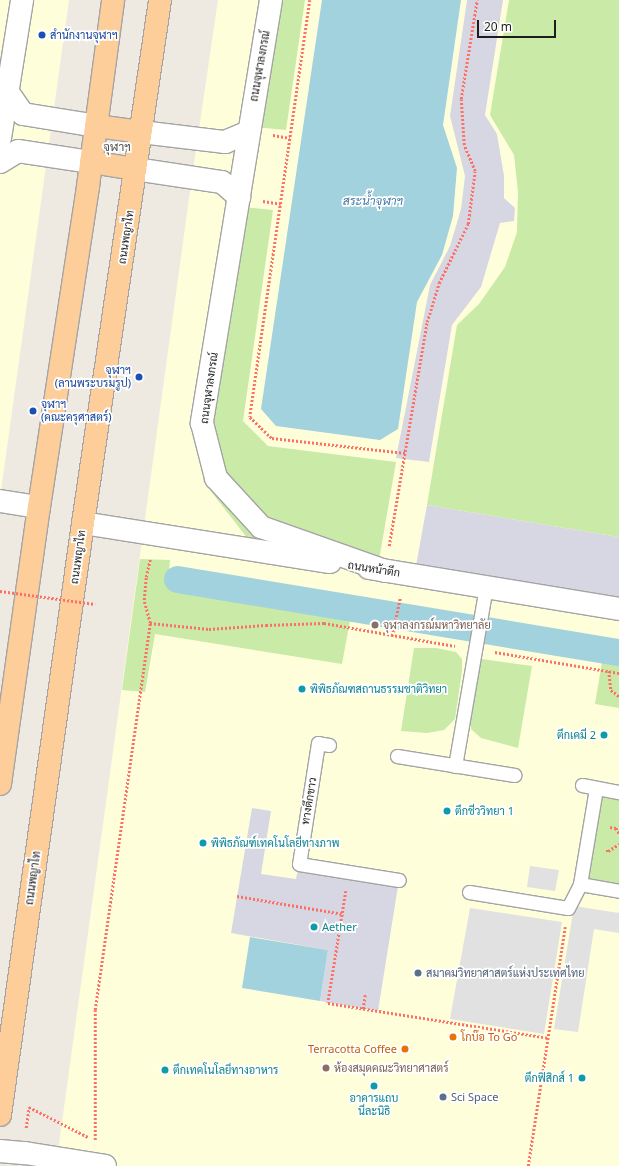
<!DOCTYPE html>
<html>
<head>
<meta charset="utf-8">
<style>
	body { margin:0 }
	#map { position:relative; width:619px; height:1166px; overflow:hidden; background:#eeeae2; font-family:"Noto Sans",Sarabun,sans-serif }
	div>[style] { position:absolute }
	.education>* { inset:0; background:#fffedb }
	.grass>* { inset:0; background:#caeaa7 }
	.parking>* { inset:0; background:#e1e1e1 }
	.plaza>* { inset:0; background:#d7d7e4 }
	.water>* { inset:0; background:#a2d2dd }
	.canal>* { height:27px; margin:-13.5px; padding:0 13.5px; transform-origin:13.5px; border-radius:13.5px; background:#a2d2dd }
	.path>* { height:2.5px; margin-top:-1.25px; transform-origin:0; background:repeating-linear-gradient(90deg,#fc7066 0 2px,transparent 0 4px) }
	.roads { filter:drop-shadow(1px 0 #a4a4a4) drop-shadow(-1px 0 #a4a4a4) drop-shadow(0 1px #a4a4a4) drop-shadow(0 -1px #a4a4a4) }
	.lane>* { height:13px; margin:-6.5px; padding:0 6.5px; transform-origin:6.5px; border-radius:6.5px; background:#fff }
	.street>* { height:22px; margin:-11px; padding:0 11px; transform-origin:11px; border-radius:11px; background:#fff }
	.primary>* { height:22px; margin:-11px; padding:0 11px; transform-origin:11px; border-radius:11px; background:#fdce99 }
	.path-bridge>* { height:2.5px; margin-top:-1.25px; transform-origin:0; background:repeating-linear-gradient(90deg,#fc7066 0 2px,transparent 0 4px) }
	.dots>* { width:11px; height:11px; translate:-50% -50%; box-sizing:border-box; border:2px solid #fff; border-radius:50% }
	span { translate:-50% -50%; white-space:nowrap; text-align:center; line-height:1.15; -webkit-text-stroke:3.5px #fff; paint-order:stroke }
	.transit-label { font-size:11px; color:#164399 }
	.left { translate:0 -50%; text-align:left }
	.right { translate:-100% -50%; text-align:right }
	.street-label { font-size:11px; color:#1d1d1d }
	.education-label { font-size:11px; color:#785e54 }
	.culture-label { font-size:11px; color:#0d838f }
	.service-label { font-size:11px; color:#4e5e75 }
	.food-label { font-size:11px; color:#c56008 }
	.neighbourhood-label { font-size:12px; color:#505050 }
	.water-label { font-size:12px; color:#457aa6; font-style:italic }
	.scale { position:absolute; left:477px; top:20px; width:79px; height:18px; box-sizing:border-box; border:2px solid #1d1d1d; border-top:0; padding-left:5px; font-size:12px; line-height:14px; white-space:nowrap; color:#1d1d1d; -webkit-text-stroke:3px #fff; paint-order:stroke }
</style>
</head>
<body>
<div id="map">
	<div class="education">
		<i style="clip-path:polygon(0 0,69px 0,0 498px)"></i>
		<i style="clip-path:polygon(218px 0,619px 0,619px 1166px,56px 1166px,192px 177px)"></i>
	</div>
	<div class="grass">
		<i style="clip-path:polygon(277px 0,305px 0,286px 130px,255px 127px)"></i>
		<i style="clip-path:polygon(509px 0,619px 0,619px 537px,427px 505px,457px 325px,479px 304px,505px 267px,517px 232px,518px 192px,514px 155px,490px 115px)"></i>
		<i style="clip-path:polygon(243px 207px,273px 210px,243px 421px,268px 446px,396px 462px,379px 560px,248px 539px,203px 481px)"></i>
		<i style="clip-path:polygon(140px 559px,170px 560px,168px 582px,351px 615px,342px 664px,155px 634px,145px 692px,122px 690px)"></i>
		<i style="clip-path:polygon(414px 648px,436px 648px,456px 652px,462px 659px,462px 671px,455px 719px,444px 730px,427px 733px,401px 731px)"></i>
		<i style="clip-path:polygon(603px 656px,619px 658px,619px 708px,595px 704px)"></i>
		<i style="clip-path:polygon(482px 659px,532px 666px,518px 748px,481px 738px,471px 729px,470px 718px,478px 666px)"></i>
		<i style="clip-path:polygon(596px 788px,619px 792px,619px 891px,580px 884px)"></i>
	</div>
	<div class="parking">
		<i style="clip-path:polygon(530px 866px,559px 870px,555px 891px,527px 887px)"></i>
		<i style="clip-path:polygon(574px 906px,619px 913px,619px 933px,594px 929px,578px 1032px,554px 1029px)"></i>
		<i style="clip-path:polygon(470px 908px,562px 922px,544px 1034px,450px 1019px)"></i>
	</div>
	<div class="plaza">
		<i style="clip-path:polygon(467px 0,503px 0,485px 115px,497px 134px,504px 176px,504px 198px,515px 208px,514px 221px,500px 223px,481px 287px,452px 325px,429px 462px,396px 458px,430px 285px,450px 246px,461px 209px,465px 176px,450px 116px)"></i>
		<i style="clip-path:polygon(427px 505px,619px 537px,619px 599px,416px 566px)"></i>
		<i style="clip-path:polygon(252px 808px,271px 811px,261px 874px,296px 879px,299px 864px,399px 880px,378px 1011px,320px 1001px,328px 950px,231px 933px)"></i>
	</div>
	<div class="water">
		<i style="clip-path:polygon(322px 0,461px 0,443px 125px,457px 168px,453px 216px,442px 255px,417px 302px,398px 429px,380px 440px,276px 426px,261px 409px)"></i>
		<i style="clip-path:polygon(250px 937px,328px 950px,320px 1001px,242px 988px)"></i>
	</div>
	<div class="canal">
		<i style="left:177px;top:579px;width:448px;rotate:9.4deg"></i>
	</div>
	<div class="path">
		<i style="left:310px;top:0;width:421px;rotate:98.2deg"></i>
		<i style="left:250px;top:417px;width:30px;rotate:44deg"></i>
		<i style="left:272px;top:438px;width:134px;rotate:6.4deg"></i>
		<i style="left:273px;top:135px;width:17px;rotate:10deg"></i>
		<i style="left:263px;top:201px;width:18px;rotate:9deg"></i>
		<i style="left:389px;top:546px;width:227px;rotate:-80.4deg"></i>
		<i style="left:427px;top:322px;width:41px;rotate:-72.9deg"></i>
		<i style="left:439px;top:283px;width:66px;rotate:-63.8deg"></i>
		<i style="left:468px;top:224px;width:53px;rotate:-82.5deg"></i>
		<i style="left:475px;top:171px;width:28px;rotate:-113deg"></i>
		<i style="left:464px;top:145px;width:46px;rotate:-93.7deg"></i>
		<i style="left:461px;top:99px;width:100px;rotate:-80.8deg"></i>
		<i style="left:150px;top:623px;width:24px;rotate:-105deg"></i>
		<i style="left:144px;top:600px;width:23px;rotate:-85deg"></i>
		<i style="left:146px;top:577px;width:18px;rotate:-77deg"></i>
		<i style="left:392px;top:636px;width:40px;rotate:-78deg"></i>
		<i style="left:495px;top:652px;width:126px;rotate:9.6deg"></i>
		<i style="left:609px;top:671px;width:19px;rotate:84deg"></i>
		<i style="left:611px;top:690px;width:10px;rotate:37deg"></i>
		<i style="left:610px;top:827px;width:6px;rotate:9deg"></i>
		<i style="left:616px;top:828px;width:6px;rotate:59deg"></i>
		<i style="left:606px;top:851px;width:2px"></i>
		<i style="left:608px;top:851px;width:13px;rotate:-32deg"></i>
		<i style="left:346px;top:891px;width:113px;rotate:99.1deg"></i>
		<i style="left:328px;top:1003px;width:223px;rotate:9deg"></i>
		<i style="left:237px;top:896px;width:108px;rotate:9.6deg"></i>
		<i style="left:363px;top:1009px;width:15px;rotate:-82deg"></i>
		<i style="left:26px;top:1128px;width:21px;rotate:-82deg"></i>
		<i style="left:29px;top:1107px;width:66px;rotate:27deg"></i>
		<i style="left:95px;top:1140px;width:130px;rotate:-90deg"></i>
		<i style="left:95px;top:1010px;width:391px;rotate:-81.9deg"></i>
		<i style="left:150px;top:623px;width:59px;rotate:5.8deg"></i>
		<i style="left:209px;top:629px;width:57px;rotate:-4deg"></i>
		<i style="left:266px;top:625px;width:58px;rotate:-2deg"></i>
		<i style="left:324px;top:623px;width:133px;rotate:10deg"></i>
		<i style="left:528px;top:1166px;width:242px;rotate:-81.2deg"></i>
	</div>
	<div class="roads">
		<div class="lane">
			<i style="left:329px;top:745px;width:11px;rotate:-170deg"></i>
			<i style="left:318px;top:743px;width:122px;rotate:98.9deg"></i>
			<i style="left:299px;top:864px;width:101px;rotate:9.1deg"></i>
			<i style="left:397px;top:756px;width:119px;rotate:9.2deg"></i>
			<i style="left:455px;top:766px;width:182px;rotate:-80.2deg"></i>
			<i style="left:582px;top:785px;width:38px;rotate:11deg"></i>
			<i style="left:580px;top:884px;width:40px;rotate:10deg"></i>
			<i style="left:469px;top:892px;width:100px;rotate:9.2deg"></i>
			<i style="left:568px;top:908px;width:27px;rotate:-63deg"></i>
			<i style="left:580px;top:884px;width:97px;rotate:-80.5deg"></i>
		</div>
		<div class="street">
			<i style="left:271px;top:0;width:429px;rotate:99.3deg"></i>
			<i style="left:202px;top:423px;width:57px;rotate:75.7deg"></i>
			<i style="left:216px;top:478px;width:67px;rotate:47.4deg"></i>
			<i style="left:261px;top:527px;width:132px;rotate:19.5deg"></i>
			<i style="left:7px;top:91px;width:28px;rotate:55deg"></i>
			<i style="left:23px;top:114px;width:74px;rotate:9.3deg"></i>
			<i style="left:141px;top:132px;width:85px;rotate:6.8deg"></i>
			<i style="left:225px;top:142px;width:26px;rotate:-23deg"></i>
			<i style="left:0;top:138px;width:140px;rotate:-80.9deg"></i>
			<i style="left:0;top:162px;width:21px;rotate:-31deg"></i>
			<i style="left:18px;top:151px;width:74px;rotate:8.6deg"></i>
			<i style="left:135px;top:169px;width:88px;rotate:8.5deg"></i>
			<i style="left:222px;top:182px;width:23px;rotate:41deg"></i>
			<i style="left:0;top:501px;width:39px;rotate:9deg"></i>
			<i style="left:83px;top:523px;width:250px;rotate:9deg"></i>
			<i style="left:369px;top:568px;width:253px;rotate:9.3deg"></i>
			<i style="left:0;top:1151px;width:25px;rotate:5deg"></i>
			<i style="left:25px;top:1153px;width:81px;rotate:9.2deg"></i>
		</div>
		<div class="primary">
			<i style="left:96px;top:126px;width:45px;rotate:7.6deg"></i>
			<i style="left:91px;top:162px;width:45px;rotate:9deg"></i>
			<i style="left:0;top:784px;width:280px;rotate:-82deg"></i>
			<i style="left:39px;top:507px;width:325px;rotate:-81.3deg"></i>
			<i style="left:88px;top:186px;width:188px;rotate:-82.3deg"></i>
			<i style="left:0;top:1115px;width:598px;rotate:-82.02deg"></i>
			<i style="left:83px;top:523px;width:529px;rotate:-81.62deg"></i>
		</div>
	</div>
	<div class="path-bridge">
		<i style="left:0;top:591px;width:96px;rotate:7.8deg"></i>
	</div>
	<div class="dots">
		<i style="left:42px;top:35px;background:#1a4fb4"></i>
		<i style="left:139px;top:377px;background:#1a4fb4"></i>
		<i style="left:33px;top:411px;background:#1a4fb4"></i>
		<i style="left:375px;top:625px;background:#8d6e63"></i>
		<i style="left:302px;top:689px;background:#0f9aa8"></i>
		<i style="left:604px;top:735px;background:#0f9aa8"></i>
		<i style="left:447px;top:811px;background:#0f9aa8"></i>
		<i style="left:203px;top:843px;background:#0f9aa8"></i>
		<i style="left:314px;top:927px;background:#0f9aa8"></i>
		<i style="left:418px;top:973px;background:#5c6f8a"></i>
		<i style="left:453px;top:1037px;background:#e8710a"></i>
		<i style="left:405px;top:1049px;background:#e8710a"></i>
		<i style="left:326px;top:1068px;background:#8d6e63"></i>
		<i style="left:165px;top:1070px;background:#0f9aa8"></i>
		<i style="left:582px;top:1078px;background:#0f9aa8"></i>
		<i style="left:374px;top:1086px;background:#0f9aa8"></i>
		<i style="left:443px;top:1097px;background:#5c6f8a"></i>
	</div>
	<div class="transit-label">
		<span class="left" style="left:50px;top:35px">สำนักงานจุฬาฯ</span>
		<span class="right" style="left:131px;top:377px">จุฬาฯ<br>(ลานพระบรมรูป)</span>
		<span class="left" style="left:41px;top:411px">จุฬาฯ<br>(คณะครุศาสตร์)</span>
	</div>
	<div class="street-label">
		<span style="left:260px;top:66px;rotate:-80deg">ถนนจุฬาลงกรณ์</span>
		<span style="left:126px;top:237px;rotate:-81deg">ถนนพญาไท</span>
		<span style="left:209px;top:388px;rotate:-82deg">ถนนจุฬาลงกรณ์</span>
		<span style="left:78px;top:557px;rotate:-82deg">ถนนพญาไท</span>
		<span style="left:374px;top:569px;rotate:9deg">ถนนหน้าตึก</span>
		<span style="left:309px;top:801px;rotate:-81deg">ทางตึกขาว</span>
		<span style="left:33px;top:878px;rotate:-82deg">ถนนพญาไท</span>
	</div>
	<div class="education-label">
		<span class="left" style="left:383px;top:625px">จุฬาลงกรณ์มหาวิทยาลัย</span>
		<span class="left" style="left:334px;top:1068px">ห้องสมุดคณะวิทยาศาสตร์</span>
	</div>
	<div class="culture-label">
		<span class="left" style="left:310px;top:689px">พิพิธภัณฑสถานธรรมชาติวิทยา</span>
		<span class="right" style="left:596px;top:735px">ตึกเคมี 2</span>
		<span class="left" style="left:455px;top:811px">ตึกชีววิทยา 1</span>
		<span class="left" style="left:211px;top:843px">พิพิธภัณฑ์เทคโนโลยีทางภาพ</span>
		<span class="left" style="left:322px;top:927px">Aether</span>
		<span class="left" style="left:173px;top:1070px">ตึกเทคโนโลยีทางอาหาร</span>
		<span class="right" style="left:574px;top:1078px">ตึกฟิสิกส์ 1</span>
		<span style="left:374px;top:1105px">อาคารแถบ<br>นีละนิธิ</span>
	</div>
	<div class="service-label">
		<span class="left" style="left:426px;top:973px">สมาคมวิทยาศาสตร์แห่งประเทศไทย</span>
		<span class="left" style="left:451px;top:1097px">Sci Space</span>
	</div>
	<div class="food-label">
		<span class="left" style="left:461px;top:1037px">โกบ๊อ To Go</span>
		<span class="right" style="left:397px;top:1049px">Terracotta Coffee</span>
	</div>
	<div class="neighbourhood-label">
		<span style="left:117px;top:147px">จุฬาฯ</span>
	</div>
	<div class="water-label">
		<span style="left:373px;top:201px">สระน้ำจุฬาฯ</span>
	</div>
	<div class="scale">20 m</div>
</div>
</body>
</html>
